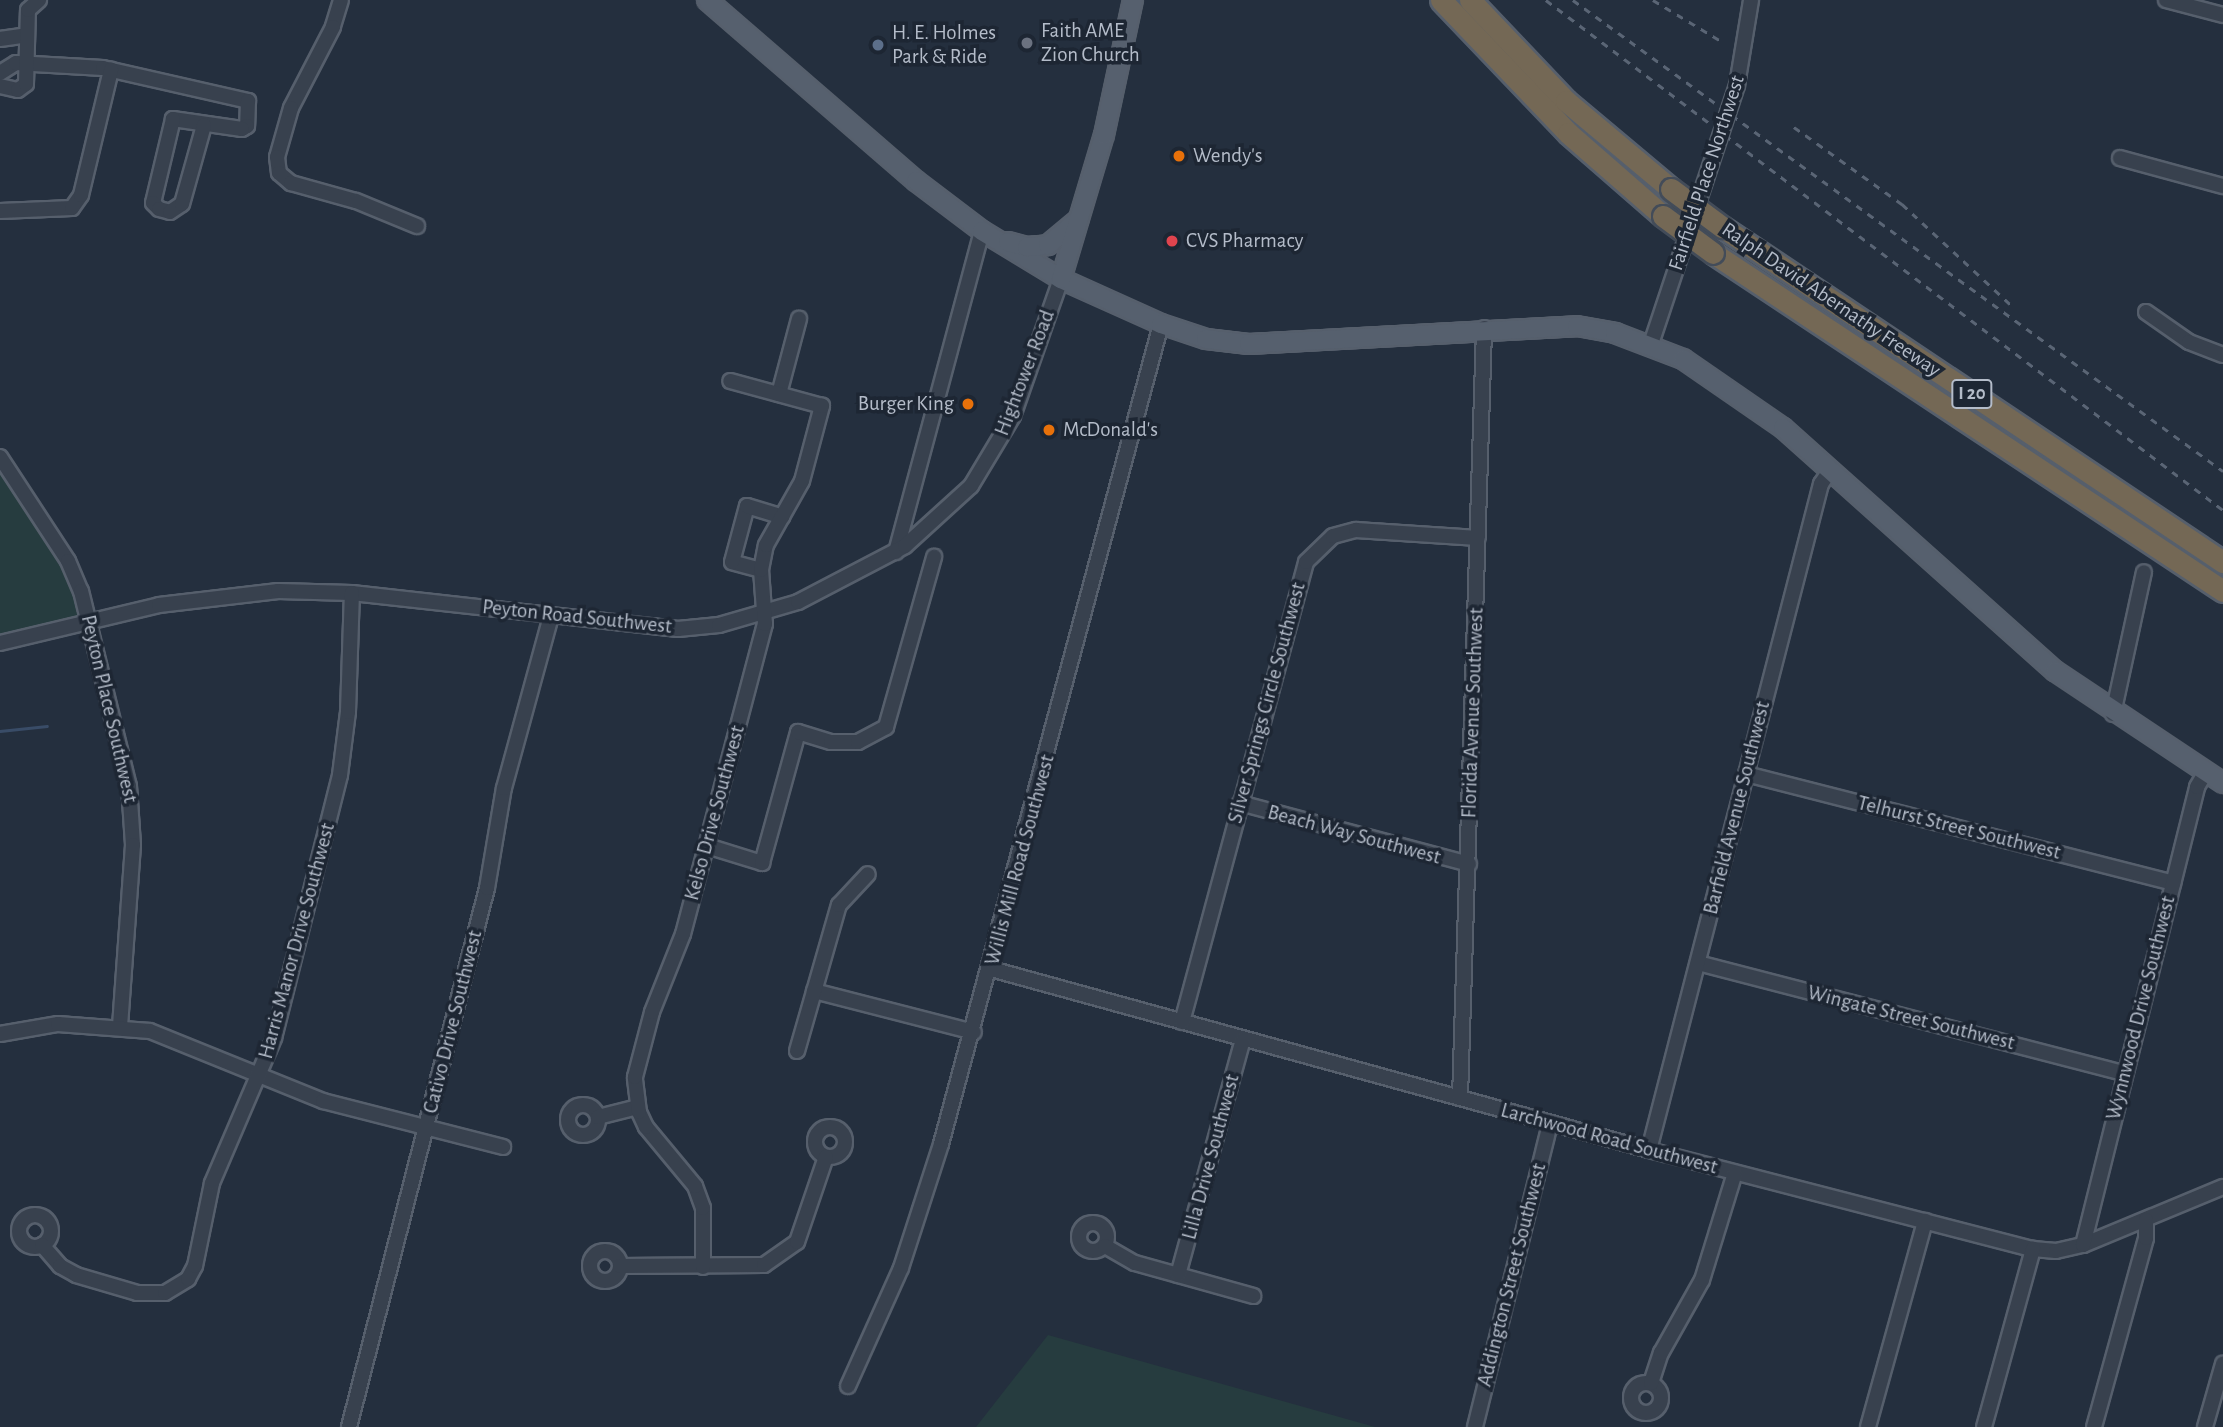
<!DOCTYPE html>
<html>
<head>
<meta charset="utf-8">
<style>
	body { margin:0 }
	#map { position:relative; width:2223px; height:1427px; overflow:hidden; background:#242f3e; font-family:"Alegreya Sans",sans-serif }
	div>[style] { position:absolute }
	.green>* { inset:0; background:#263c3f }
	.stream>* { height:2.5px; margin:-1.25px; padding:0 1.25px; transform-origin:1.25px; border-radius:1.25px; background:#394c67 }
	.roads { filter:drop-shadow(2px 0 #565f6c) drop-shadow(-2px 0 #565f6c) drop-shadow(0 2px #565f6c) drop-shadow(0 -2px #565f6c) }
	.minor>* { height:14px; margin:-7px; padding:0 7px; transform-origin:7px; border-radius:7px; background:#38414e }
	.minor>.ring { margin:-7px; padding:0; box-sizing:content-box; background:none; border:14px solid #38414e; border-radius:50% }
	.major>* { height:18px; margin:-9px; padding:0 9px; transform-origin:9px; border-radius:9px; background:#56606e }
	.highway>* { height:21px; margin:-10.5px; padding:0 10.5px; transform-origin:10.5px; border-radius:10.5px; background:#746855 }
	.rail>* { height:2.5px; margin-top:-1.25px; transform-origin:0; background:repeating-linear-gradient(90deg,#5a6575 0 7px,transparent 0 14px) }
	.bridges { filter:drop-shadow(2px 0 #434c59) drop-shadow(-2px 0 #434c59) drop-shadow(0 2px #434c59) drop-shadow(0 -2px #434c59) }
	.highway-bridge>* { height:21px; margin:-10.5px; padding:0 10.5px; transform-origin:10.5px; border-radius:10.5px; background:#746855 }
	.dots>* { width:19px; height:19px; translate:-50% -50%; box-sizing:border-box; border:4px solid #1d2633; border-radius:50% }
	span { translate:-50% -50%; white-space:nowrap; text-align:center; line-height:1.15; -webkit-text-stroke:7px #1d2633; paint-order:stroke }
	.shield-label span { padding:2px 5px; background:#1d2633; border:2px solid; border-radius:5px; -webkit-text-stroke-width:0 }
	.shield-label { font-size:19px; color:#b4bcc9; font-weight:700 }
	.poi-label { font-size:21px; color:#b4bcc9 }
	.left { translate:0 -50%; text-align:left }
	.right { translate:-100% -50%; text-align:right }
	.street-label { font-size:21px; color:#b4bcc9 }
</style>
</head>
<body>
<div id="map">
	<div class="green">
		<i style="clip-path:polygon(0 457px,54px 548px,86px 624px,0 643px)"></i>
		<i style="clip-path:polygon(1048px 1335px,1375px 1427px,976px 1427px)"></i>
	</div>
	<div class="stream">
		<i style="left:0;top:731px;width:47px;rotate:-6.1deg"></i>
	</div>
	<div class="roads">
		<div class="minor">
			<i style="left:341px;top:0;width:28px;rotate:107deg"></i>
			<i style="left:333px;top:27px;width:91px;rotate:117.4deg"></i>
			<i style="left:291px;top:108px;width:51px;rotate:105.9deg"></i>
			<i style="left:277px;top:157px;width:16px;rotate:83deg"></i>
			<i style="left:279px;top:173px;width:16px;rotate:40deg"></i>
			<i style="left:291px;top:183px;width:67px;rotate:15.5deg"></i>
			<i style="left:356px;top:201px;width:66px;rotate:22.3deg"></i>
			<i style="left:2166px;top:0;width:59px;rotate:14.7deg"></i>
			<i style="left:0;top:39px;width:27px;rotate:-8deg"></i>
			<i style="left:0;top:73px;width:19px;rotate:-32deg"></i>
			<i style="left:16px;top:63px;width:87px;rotate:3.3deg"></i>
			<i style="left:103px;top:68px;width:149px;rotate:12.8deg"></i>
			<i style="left:248px;top:101px;width:25px;rotate:92deg"></i>
			<i style="left:247px;top:126px;width:6px;rotate:149deg"></i>
			<i style="left:242px;top:129px;width:70px;rotate:-171.8deg"></i>
			<i style="left:173px;top:119px;width:86px;rotate:103.4deg"></i>
			<i style="left:153px;top:203px;width:8px;rotate:45deg"></i>
			<i style="left:159px;top:209px;width:11px;rotate:15deg"></i>
			<i style="left:170px;top:212px;width:14px;rotate:-34deg"></i>
			<i style="left:182px;top:204px;width:82px;rotate:-74.4deg"></i>
			<i style="left:0;top:86px;width:18px;rotate:13deg"></i>
			<i style="left:18px;top:90px;width:10px;rotate:-37deg"></i>
			<i style="left:26px;top:84px;width:74px;rotate:-88.5deg"></i>
			<i style="left:28px;top:10px;width:15px;rotate:-42deg"></i>
			<i style="left:2120px;top:158px;width:107px;rotate:15.2deg"></i>
			<i style="left:0;top:211px;width:72px;rotate:-2.4deg"></i>
			<i style="left:72px;top:208px;width:16px;rotate:-55deg"></i>
			<i style="left:81px;top:195px;width:129px;rotate:-76.5deg"></i>
			<i style="left:2146px;top:312px;width:52px;rotate:34.9deg"></i>
			<i style="left:2189px;top:342px;width:36px;rotate:21deg"></i>
			<i style="left:1651px;top:344px;width:273px;rotate:-71.6deg"></i>
			<i style="left:1737px;top:85px;width:86px;rotate:-80.6deg"></i>
			<i style="left:779px;top:394px;width:78px;rotate:-75.1deg"></i>
			<i style="left:0;top:457px;width:124px;rotate:56.8deg"></i>
			<i style="left:68px;top:561px;width:33px;rotate:67deg"></i>
			<i style="left:81px;top:591px;width:201px;rotate:76.2deg"></i>
			<i style="left:129px;top:786px;width:59px;rotate:86.1deg"></i>
			<i style="left:133px;top:845px;width:180px;rotate:94.1deg"></i>
			<i style="left:896px;top:552px;width:332px;rotate:-75deg"></i>
			<i style="left:761px;top:570px;width:30px;rotate:-165deg"></i>
			<i style="left:732px;top:562px;width:58px;rotate:-75deg"></i>
			<i style="left:747px;top:506px;width:37px;rotate:17deg"></i>
			<i style="left:0;top:643px;width:163px;rotate:-13.4deg"></i>
			<i style="left:159px;top:605px;width:120px;rotate:-6.7deg"></i>
			<i style="left:278px;top:591px;width:74px;rotate:1.5deg"></i>
			<i style="left:352px;top:593px;width:328px;rotate:6.3deg"></i>
			<i style="left:678px;top:629px;width:41px;rotate:-5.6deg"></i>
			<i style="left:719px;top:625px;width:82px;rotate:-16.2deg"></i>
			<i style="left:798px;top:602px;width:121px;rotate:-27.6deg"></i>
			<i style="left:905px;top:546px;width:89px;rotate:-42.3deg"></i>
			<i style="left:971px;top:486px;width:82px;rotate:-59deg"></i>
			<i style="left:1013px;top:416px;width:145px;rotate:-70.7deg"></i>
			<i style="left:2113px;top:714px;width:145px;rotate:-77.7deg"></i>
			<i style="left:1746px;top:774px;width:441px;rotate:14.3deg"></i>
			<i style="left:1240px;top:803px;width:237px;rotate:14.9deg"></i>
			<i style="left:707px;top:846px;width:58px;rotate:17.2deg"></i>
			<i style="left:762px;top:863px;width:136px;rotate:-74.6deg"></i>
			<i style="left:798px;top:732px;width:34px;rotate:17deg"></i>
			<i style="left:831px;top:742px;width:27px"></i>
			<i style="left:858px;top:742px;width:32px;rotate:-28deg"></i>
			<i style="left:886px;top:727px;width:177px;rotate:-74.2deg"></i>
			<i style="left:1698px;top:963px;width:440px;rotate:14.5deg"></i>
			<i style="left:991px;top:969px;width:682px;rotate:15.38deg"></i>
			<i style="left:1649px;top:1150px;width:397px;rotate:14.5deg"></i>
			<i style="left:2033px;top:1249px;width:23px;rotate:5deg"></i>
			<i style="left:2056px;top:1251px;width:28px;rotate:-13deg"></i>
			<i style="left:2083px;top:1245px;width:152px;rotate:-22.5deg"></i>
			<i style="left:814px;top:991px;width:165px;rotate:14.4deg"></i>
			<i style="left:1182px;top:1022px;width:476px;rotate:-74.9deg"></i>
			<i style="left:1306px;top:562px;width:37px;rotate:-44deg"></i>
			<i style="left:1333px;top:536px;width:24px;rotate:-15deg"></i>
			<i style="left:1356px;top:530px;width:122px;rotate:3.8deg"></i>
			<i style="left:0;top:1034px;width:59px;rotate:-9.8deg"></i>
			<i style="left:58px;top:1024px;width:92px;rotate:4.4deg"></i>
			<i style="left:150px;top:1031px;width:187px;rotate:22deg"></i>
			<i style="left:323px;top:1101px;width:186px;rotate:14.3deg"></i>
			<i style="left:797px;top:1051px;width:152px;rotate:-74deg"></i>
			<i style="left:839px;top:905px;width:42px;rotate:-46.9deg"></i>
			<i style="left:1460px;top:1098px;width:770px;rotate:-88.21deg"></i>
			<i class="ring" style="left:568px;top:1105px;width:16px;height:16px"></i>
			<i style="left:598px;top:1117px;width:41px;rotate:-14deg"></i>
			<i class="ring" style="left:815px;top:1127px;width:16px;height:16px"></i>
			<i style="left:1649px;top:1150px;width:688px;rotate:-75.52deg"></i>
			<i style="left:1821px;top:484px;width:18px;rotate:-56deg"></i>
			<i class="ring" style="left:19px;top:1215px;width:18px;height:18px"></i>
			<i class="ring" style="left:1079px;top:1223px;width:14px;height:14px"></i>
			<i style="left:42px;top:1245px;width:28px;rotate:49deg"></i>
			<i style="left:60px;top:1266px;width:18px;rotate:29deg"></i>
			<i style="left:76px;top:1275px;width:64px;rotate:16.4deg"></i>
			<i style="left:137px;top:1293px;width:28px"></i>
			<i style="left:165px;top:1293px;width:27px;rotate:-31deg"></i>
			<i style="left:188px;top:1279px;width:15px;rotate:-62deg"></i>
			<i style="left:195px;top:1266px;width:85px;rotate:-78.4deg"></i>
			<i style="left:212px;top:1183px;width:158px;rotate:-66.8deg"></i>
			<i style="left:274px;top:1038px;width:271px;rotate:-75.9deg"></i>
			<i style="left:340px;top:775px;width:64px;rotate:-82.8deg"></i>
			<i style="left:348px;top:712px;width:119px;rotate:-88.1deg"></i>
			<i style="left:2083px;top:1245px;width:472px;rotate:-76deg"></i>
			<i style="left:2197px;top:787px;width:16px;rotate:-60deg"></i>
			<i style="left:1105px;top:1246px;width:34px;rotate:30deg"></i>
			<i style="left:1135px;top:1263px;width:123px;rotate:15.6deg"></i>
			<i class="ring" style="left:590px;top:1251px;width:16px;height:16px"></i>
			<i style="left:620px;top:1266px;width:144px;rotate:-0.4deg"></i>
			<i style="left:764px;top:1265px;width:40px;rotate:-34.9deg"></i>
			<i style="left:797px;top:1242px;width:90px;rotate:-71.2deg"></i>
			<i style="left:703px;top:1267px;width:59px;rotate:-90deg"></i>
			<i style="left:703px;top:1208px;width:23px;rotate:-110deg"></i>
			<i style="left:695px;top:1186px;width:77px;rotate:-129.7deg"></i>
			<i style="left:646px;top:1127px;width:17px;rotate:-115deg"></i>
			<i style="left:639px;top:1112px;width:35px;rotate:-97deg"></i>
			<i style="left:635px;top:1077px;width:67px;rotate:-75.3deg"></i>
			<i style="left:652px;top:1012px;width:84px;rotate:-68.3deg"></i>
			<i style="left:683px;top:934px;width:321px;rotate:-75.2deg"></i>
			<i style="left:765px;top:624px;width:54px;rotate:-94.2deg"></i>
			<i style="left:761px;top:570px;width:25px;rotate:-79deg"></i>
			<i style="left:766px;top:545px;width:73px;rotate:-60.6deg"></i>
			<i style="left:802px;top:481px;width:78px;rotate:-75.1deg"></i>
			<i style="left:822px;top:406px;width:95px;rotate:-164.8deg"></i>
			<i style="left:1178px;top:1275px;width:245px;rotate:-74.6deg"></i>
			<i class="ring" style="left:1631px;top:1383px;width:16px;height:16px"></i>
			<i style="left:1651px;top:1383px;width:32px;rotate:-72deg"></i>
			<i style="left:1661px;top:1353px;width:84px;rotate:-60.7deg"></i>
			<i style="left:1702px;top:1280px;width:112px;rotate:-72.9deg"></i>
			<i style="left:848px;top:1386px;width:129px;rotate:-65.8deg"></i>
			<i style="left:901px;top:1268px;width:130px;rotate:-72.1deg"></i>
			<i style="left:941px;top:1144px;width:849px;rotate:-74.98deg"></i>
			<i style="left:349px;top:1427px;width:556px;rotate:-75.64deg"></i>
			<i style="left:487px;top:888px;width:101px;rotate:-80.4deg"></i>
			<i style="left:504px;top:788px;width:178px;rotate:-74.7deg"></i>
			<i style="left:1475px;top:1427px;width:313px;rotate:-76.1deg"></i>
			<i style="left:1868px;top:1427px;width:214px;rotate:-74.5deg"></i>
			<i style="left:1984px;top:1427px;width:185px;rotate:-74.6deg"></i>
			<i style="left:2094px;top:1427px;width:196px;rotate:-74.6deg"></i>
			<i style="left:2146px;top:1238px;width:18px;rotate:-90deg"></i>
			<i style="left:2205px;top:1427px;width:66px;rotate:-74.1deg"></i>
		</div>
		<div class="major">
			<i style="left:707px;top:0;width:276px;rotate:40.9deg"></i>
			<i style="left:916px;top:181px;width:83px;rotate:37.1deg"></i>
			<i style="left:982px;top:231px;width:92px;rotate:31.3deg"></i>
			<i style="left:1061px;top:279px;width:110px;rotate:24.2deg"></i>
			<i style="left:1161px;top:324px;width:47px;rotate:18.4deg"></i>
			<i style="left:1206px;top:339px;width:43px;rotate:6.6deg"></i>
			<i style="left:1249px;top:344px;width:328px;rotate:-3.1deg"></i>
			<i style="left:1577px;top:326px;width:39px;rotate:10deg"></i>
			<i style="left:1615px;top:333px;width:73px;rotate:20.9deg"></i>
			<i style="left:1683px;top:359px;width:121px;rotate:34.6deg"></i>
			<i style="left:1783px;top:428px;width:365px;rotate:41.8deg"></i>
			<i style="left:2055px;top:671px;width:202px;rotate:33.7deg"></i>
			<i style="left:1008px;top:242px;width:20px;rotate:15deg"></i>
			<i style="left:1027px;top:247px;width:21px;rotate:-5deg"></i>
			<i style="left:1048px;top:245px;width:40px;rotate:-40deg"></i>
			<i style="left:1061px;top:279px;width:150px;rotate:-73.4deg"></i>
			<i style="left:1104px;top:135px;width:138px;rotate:-77.9deg"></i>
		</div>
		<div class="highway">
			<i style="left:1441px;top:0;width:184px;rotate:46.3deg"></i>
			<i style="left:1568px;top:133px;width:126px;rotate:41.1deg"></i>
			<i style="left:1470px;top:0;width:139px;rotate:46.5deg"></i>
			<i style="left:1566px;top:101px;width:137px;rotate:40deg"></i>
			<i style="left:1722px;top:227px;width:603px;rotate:33.77deg"></i>
			<i style="left:1713px;top:253px;width:612px;rotate:33.53deg"></i>
		</div>
	</div>
	<div class="rail">
		<i style="left:1546px;top:0;width:848px;rotate:36.99deg"></i>
		<i style="left:1573px;top:0;width:803px;rotate:35.93deg"></i>
		<i style="left:1653px;top:0;width:79px;rotate:31.1deg"></i>
		<i style="left:1794px;top:127px;width:133px;rotate:35.5deg"></i>
		<i style="left:1902px;top:204px;width:150px;rotate:42.8deg"></i>
	</div>
	<div class="bridges">
		<div class="highway-bridge">
			<i style="left:1671px;top:189px;width:64px;rotate:36.7deg"></i>
			<i style="left:1663px;top:216px;width:62px;rotate:36.5deg"></i>
		</div>
	</div>
	<div class="dots">
		<i style="left:1027px;top:43px;background:#6b7280"></i>
		<i style="left:878px;top:45px;background:#5c6f8a"></i>
		<i style="left:1179px;top:156px;background:#e8710a"></i>
		<i style="left:1172px;top:241px;background:#e0444e"></i>
		<i style="left:968px;top:404px;background:#e8710a"></i>
		<i style="left:1049px;top:430px;background:#e8710a"></i>
	</div>
	<div class="shield-label">
		<span style="left:1972px;top:394px">I 20</span>
	</div>
	<div class="poi-label">
		<span class="left" style="left:1041px;top:43px">Faith AME<br>Zion Church</span>
		<span class="left" style="left:892px;top:45px">H. E. Holmes<br>Park &amp; Ride</span>
		<span class="left" style="left:1193px;top:156px">Wendy's</span>
		<span class="left" style="left:1186px;top:241px">CVS Pharmacy</span>
		<span class="right" style="left:954px;top:404px">Burger King</span>
		<span class="left" style="left:1063px;top:430px">McDonald's</span>
	</div>
	<div class="street-label">
		<span style="left:1707px;top:173px;rotate:-72deg">Fairfield Place Northwest</span>
		<span style="left:1831px;top:300px;rotate:34deg">Ralph David Abernathy Freeway</span>
		<span style="left:1025px;top:373px;rotate:-69deg">Hightower Road</span>
		<span style="left:577px;top:617px;rotate:6deg">Peyton Road Southwest</span>
		<span style="left:1267px;top:703px;rotate:-75deg">Silver Springs Circle Southwest</span>
		<span style="left:109px;top:709px;rotate:77deg">Peyton Place Southwest</span>
		<span style="left:1473px;top:713px;rotate:-88deg">Florida Avenue Southwest</span>
		<span style="left:1737px;top:808px;rotate:-76deg">Barfield Avenue Southwest</span>
		<span style="left:715px;top:813px;rotate:-75deg">Kelso Drive Southwest</span>
		<span style="left:1959px;top:828px;rotate:14deg">Telhurst Street Southwest</span>
		<span style="left:1354px;top:835px;rotate:15deg">Beach Way Southwest</span>
		<span style="left:1020px;top:860px;rotate:-75deg">Willis Mill Road Southwest</span>
		<span style="left:297px;top:941px;rotate:-75deg">Harris Manor Drive Southwest</span>
		<span style="left:2141px;top:1008px;rotate:-76deg">Wynnwood Drive Southwest</span>
		<span style="left:1911px;top:1018px;rotate:14deg">Wingate Street Southwest</span>
		<span style="left:453px;top:1022px;rotate:-76deg">Cativo Drive Southwest</span>
		<span style="left:1609px;top:1139px;rotate:15deg">Larchwood Road Southwest</span>
		<span style="left:1211px;top:1157px;rotate:-75deg">Lilla Drive Southwest</span>
		<span style="left:1512px;top:1275px;rotate:-76deg">Addington Street Southwest</span>
	</div>
</div>
</body>
</html>
